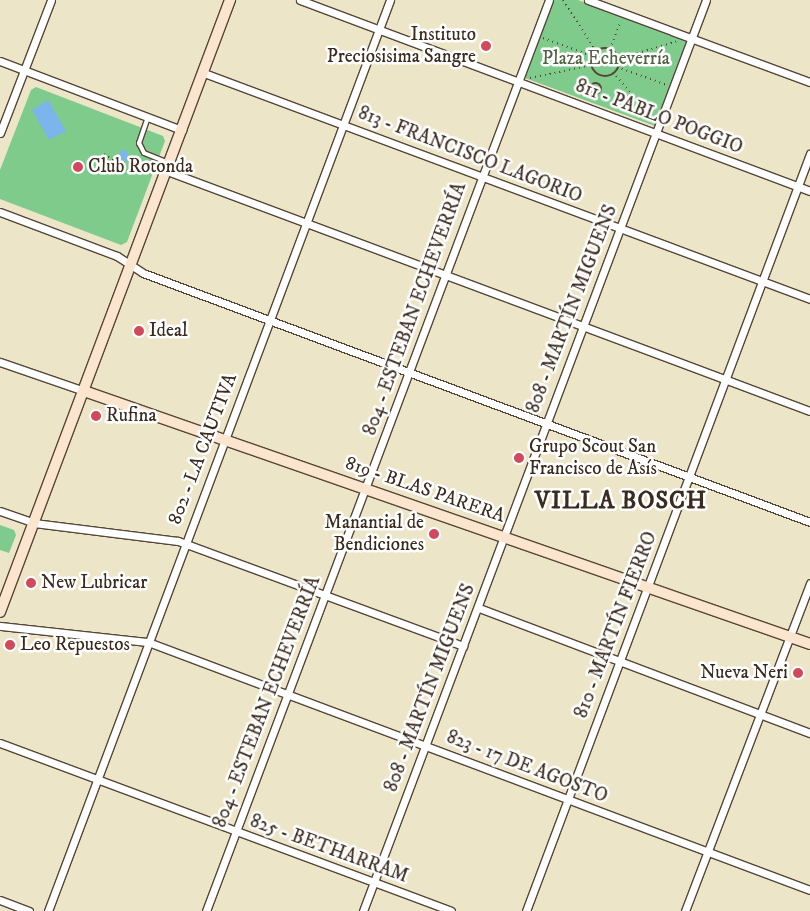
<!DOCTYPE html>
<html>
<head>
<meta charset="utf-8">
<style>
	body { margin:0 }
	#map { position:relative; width:810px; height:911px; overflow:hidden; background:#ede5c7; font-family:"IM FELL DW Pica",serif }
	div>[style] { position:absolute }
	.green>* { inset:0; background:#7ecb8b }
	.water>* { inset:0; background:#7bb5ec }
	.path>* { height:2px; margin-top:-1px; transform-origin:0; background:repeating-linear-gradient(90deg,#564637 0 1px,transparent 0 5px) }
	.path>.ring { margin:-1px; padding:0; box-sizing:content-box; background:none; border:2px solid #564637; border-radius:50% }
	.roads { filter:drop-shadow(1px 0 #564637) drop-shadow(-1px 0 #564637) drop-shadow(0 1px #564637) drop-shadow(0 -1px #564637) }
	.lane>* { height:4px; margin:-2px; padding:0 2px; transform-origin:2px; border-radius:2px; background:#fff }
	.street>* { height:7px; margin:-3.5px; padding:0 3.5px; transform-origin:3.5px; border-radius:3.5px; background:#fff }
	.secondary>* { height:10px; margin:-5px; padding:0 5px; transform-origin:5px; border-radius:5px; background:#fbe5cf }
	.dots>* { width:14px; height:14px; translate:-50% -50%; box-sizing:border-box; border:2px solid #fff; border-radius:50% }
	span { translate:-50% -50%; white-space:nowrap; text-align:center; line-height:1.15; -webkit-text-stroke:5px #fff; paint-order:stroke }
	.poi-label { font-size:19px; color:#3b2a1e }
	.right { translate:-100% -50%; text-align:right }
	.left { translate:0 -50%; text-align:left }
	.park-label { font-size:19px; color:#526244 }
	.street-label { font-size:19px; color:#3b2a1e }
	.district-label { font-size:24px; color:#3b2a1e; font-weight:700; letter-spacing:1px }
</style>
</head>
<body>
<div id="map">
	<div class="green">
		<i style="clip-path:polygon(553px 0,578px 0,687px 40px,655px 126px,525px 78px)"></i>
		<i style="clip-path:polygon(36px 87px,163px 136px,165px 141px,127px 242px,121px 245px,0 199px,0 170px,31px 90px)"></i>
		<i style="clip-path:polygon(0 525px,14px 530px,16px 535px,9px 553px,0 550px)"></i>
	</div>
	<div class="water">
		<i style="clip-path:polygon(48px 100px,66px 131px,49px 140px,32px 110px)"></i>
		<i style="clip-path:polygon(122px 150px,127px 151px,129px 159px,112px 169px,112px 164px)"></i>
	</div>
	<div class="path">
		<i style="left:563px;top:0;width:61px;rotate:57.1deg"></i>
		<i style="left:543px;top:38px;width:52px;rotate:20.2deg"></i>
		<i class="ring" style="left:591px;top:48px;width:26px;height:26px"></i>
		<i style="left:610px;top:49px;width:30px;rotate:-69deg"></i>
		<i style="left:618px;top:59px;width:63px;rotate:-16.7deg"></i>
		<i style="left:617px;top:67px;width:53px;rotate:19.8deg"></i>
		<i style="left:613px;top:72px;width:62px;rotate:49.6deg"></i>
		<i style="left:530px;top:78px;width:63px;rotate:-11.8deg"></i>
		<i class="ring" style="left:589.5px;top:82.5px;width:9px;height:9px"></i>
		<i style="left:104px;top:154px;width:18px;rotate:34deg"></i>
		<i style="left:119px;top:164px;width:10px;rotate:-6deg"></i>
		<i style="left:129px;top:163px;width:6px;rotate:45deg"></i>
	</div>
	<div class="roads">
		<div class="lane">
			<i style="left:148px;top:117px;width:28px;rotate:109deg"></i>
			<i style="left:139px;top:143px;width:11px;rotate:63deg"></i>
			<i style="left:144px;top:153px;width:27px;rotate:22deg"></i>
		</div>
		<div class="street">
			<i style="left:300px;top:0;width:545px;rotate:20.53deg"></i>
			<i style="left:588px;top:0;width:237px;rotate:20.3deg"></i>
			<i style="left:0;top:61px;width:195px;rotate:20.8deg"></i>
			<i style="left:204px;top:73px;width:647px;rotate:20.45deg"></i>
			<i style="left:0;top:133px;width:142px;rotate:-69deg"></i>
			<i style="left:167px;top:171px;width:686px;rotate:20.47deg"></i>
			<i style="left:0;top:212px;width:125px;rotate:20.6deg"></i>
			<i style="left:117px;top:256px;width:31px;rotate:33deg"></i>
			<i style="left:143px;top:273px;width:712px;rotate:20.47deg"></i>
			<i style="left:0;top:362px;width:89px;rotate:19deg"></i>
			<i style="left:0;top:511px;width:36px;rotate:19deg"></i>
			<i style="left:34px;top:523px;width:145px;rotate:7.1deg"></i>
			<i style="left:178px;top:541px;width:304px;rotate:20.2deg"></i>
			<i style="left:479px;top:608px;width:354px;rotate:20.7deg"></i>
			<i style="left:0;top:626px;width:149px;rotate:6.2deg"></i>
			<i style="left:148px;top:642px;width:707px;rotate:20.54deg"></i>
			<i style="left:0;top:743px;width:481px;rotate:20.4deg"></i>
			<i style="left:0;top:900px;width:31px;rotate:21deg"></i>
			<i style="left:48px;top:911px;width:973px;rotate:-69.42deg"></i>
			<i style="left:206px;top:911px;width:973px;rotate:-69.37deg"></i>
			<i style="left:363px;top:911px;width:973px;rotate:-69.37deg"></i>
			<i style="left:526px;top:911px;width:809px;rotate:-69.44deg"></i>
			<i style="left:685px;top:911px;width:351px;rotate:-69.1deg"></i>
		</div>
		<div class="secondary">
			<i style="left:84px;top:391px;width:769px;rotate:19.21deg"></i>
			<i style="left:0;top:612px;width:654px;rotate:-69.4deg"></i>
		</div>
	</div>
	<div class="dots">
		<i style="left:486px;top:46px;background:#d1495b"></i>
		<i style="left:78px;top:167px;background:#d1495b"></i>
		<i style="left:139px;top:331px;background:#d1495b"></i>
		<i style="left:96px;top:416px;background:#d1495b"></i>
		<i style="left:519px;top:458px;background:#d1495b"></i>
		<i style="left:434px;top:534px;background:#d1495b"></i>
		<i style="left:31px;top:583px;background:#d1495b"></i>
		<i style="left:10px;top:645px;background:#d1495b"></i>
		<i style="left:798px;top:673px;background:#d1495b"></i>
	</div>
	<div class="poi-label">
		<span class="right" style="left:476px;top:46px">Instituto<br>Preciosisima Sangre</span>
		<span class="left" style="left:88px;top:167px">Club Rotonda</span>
		<span class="left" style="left:149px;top:331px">Ideal</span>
		<span class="left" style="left:106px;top:416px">Rufina</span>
		<span class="left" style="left:529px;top:458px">Grupo Scout San<br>Francisco de Asís</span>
		<span class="right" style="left:424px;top:534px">Manantial de<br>Bendiciones</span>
		<span class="left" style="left:41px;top:583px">New Lubricar</span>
		<span class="left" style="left:20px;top:645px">Leo Repuestos</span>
		<span class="right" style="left:788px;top:673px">Nueva Neri</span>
	</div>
	<div class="park-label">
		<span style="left:606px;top:59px">Plaza Echeverría</span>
	</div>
	<div class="street-label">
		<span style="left:659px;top:117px;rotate:21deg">811 - PABLO POGGIO</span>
		<span style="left:470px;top:155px;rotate:21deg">813 - FRANCISCO LAGORIO</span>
		<span style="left:415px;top:309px;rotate:-70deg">804 - ESTEBAN ECHEVERRÍA</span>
		<span style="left:572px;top:309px;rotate:-69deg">808 - MARTÍN MIGUENS</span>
		<span style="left:203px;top:449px;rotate:-69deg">802 - LA CAUTIVA</span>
		<span style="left:425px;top:490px;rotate:19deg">819 - BLAS PARERA</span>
		<span style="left:616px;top:625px;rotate:-69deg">810 - MARTÍN FIERRO</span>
		<span style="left:430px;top:688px;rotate:-69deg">808 - MARTÍN MIGUENS</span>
		<span style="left:267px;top:702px;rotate:-69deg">804 - ESTEBAN ECHEVERRÍA</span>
		<span style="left:527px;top:767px;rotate:21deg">823 - 17 DE AGOSTO</span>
		<span style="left:329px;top:849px;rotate:20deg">825 - BETHARRAM</span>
	</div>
	<div class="district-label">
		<span style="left:621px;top:502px">VILLA BOSCH</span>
	</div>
</div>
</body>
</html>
